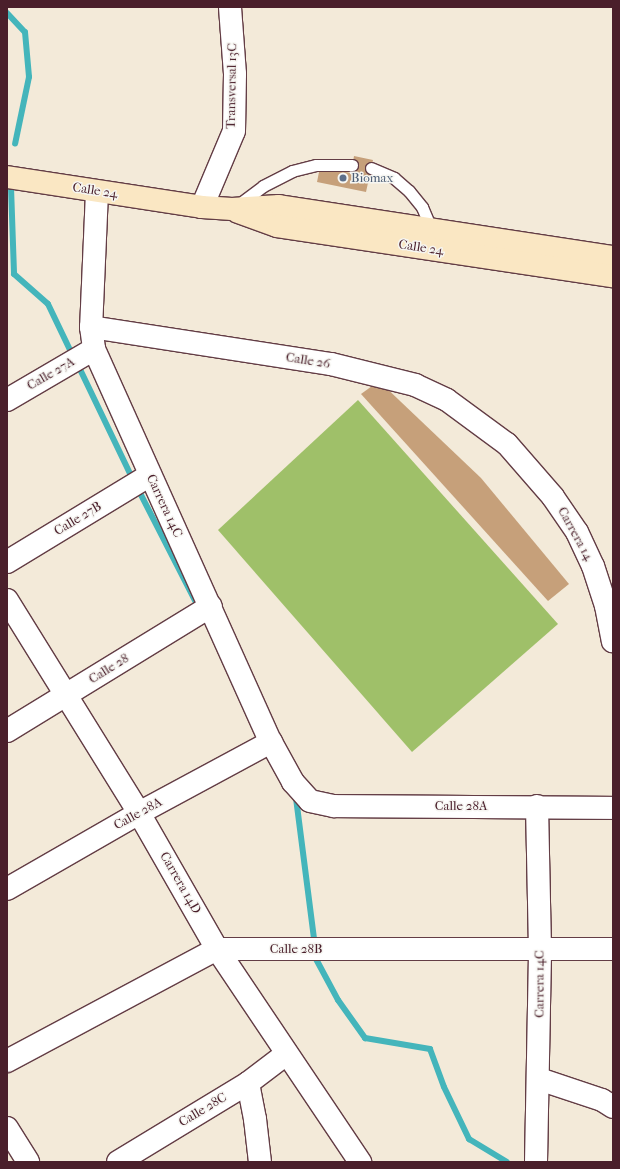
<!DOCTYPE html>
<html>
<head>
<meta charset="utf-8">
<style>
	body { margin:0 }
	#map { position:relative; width:620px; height:1169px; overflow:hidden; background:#f3ead9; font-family:"IM FELL French Canon",serif }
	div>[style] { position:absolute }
	.green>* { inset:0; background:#9fc069 }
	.stream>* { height:6px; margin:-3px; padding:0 3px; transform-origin:3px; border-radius:3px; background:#44b5bb }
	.building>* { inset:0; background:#c6a07a }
	.roads { filter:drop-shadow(1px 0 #633d45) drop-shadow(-1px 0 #633d45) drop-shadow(0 1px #633d45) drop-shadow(0 -1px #633d45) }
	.service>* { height:11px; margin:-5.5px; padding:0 5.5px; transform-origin:5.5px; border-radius:5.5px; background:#fff }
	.minor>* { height:22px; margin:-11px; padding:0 11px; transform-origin:11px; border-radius:11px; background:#fff }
	.secondary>* { height:22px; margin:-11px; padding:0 11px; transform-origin:11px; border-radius:11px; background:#fae7c3 }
	.dots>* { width:11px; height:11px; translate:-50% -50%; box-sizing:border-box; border:2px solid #f6f6f2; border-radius:50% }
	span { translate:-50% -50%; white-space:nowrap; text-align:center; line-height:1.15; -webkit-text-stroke:3px #f6f6f2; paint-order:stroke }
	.street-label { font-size:13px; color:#4a1f2b }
	.service-label { font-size:13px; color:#4e5e75 }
	.left { translate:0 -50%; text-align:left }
	.frame { position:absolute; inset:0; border:8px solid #4a1f2b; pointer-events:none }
</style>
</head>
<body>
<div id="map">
	<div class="green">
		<i style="clip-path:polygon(358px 400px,558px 624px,412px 752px,218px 530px)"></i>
	</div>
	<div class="stream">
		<i style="left:7px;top:13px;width:26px;rotate:47deg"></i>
		<i style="left:25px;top:32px;width:45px;rotate:84.9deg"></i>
		<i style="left:29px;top:77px;width:68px;rotate:101.8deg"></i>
		<i style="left:11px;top:187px;width:87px;rotate:88deg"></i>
		<i style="left:14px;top:274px;width:45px;rotate:41.4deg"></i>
		<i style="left:48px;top:304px;width:51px;rotate:64.4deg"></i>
		<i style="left:77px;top:363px;width:127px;rotate:64.4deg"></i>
		<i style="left:138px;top:489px;width:134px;rotate:62.9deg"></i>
		<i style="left:296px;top:798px;width:141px;rotate:82.7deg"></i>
		<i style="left:316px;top:959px;width:47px;rotate:61.8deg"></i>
		<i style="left:338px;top:1000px;width:47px;rotate:54.6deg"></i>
		<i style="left:365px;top:1038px;width:66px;rotate:9.6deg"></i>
		<i style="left:430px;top:1049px;width:40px;rotate:69.8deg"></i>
		<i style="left:444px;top:1087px;width:58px;rotate:64.3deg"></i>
		<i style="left:469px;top:1139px;width:44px;rotate:31.2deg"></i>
	</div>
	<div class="building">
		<i style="clip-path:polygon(354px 156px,373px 160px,366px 192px,317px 182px,320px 167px,351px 173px)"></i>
		<i style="clip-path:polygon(379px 381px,481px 478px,569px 584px,548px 601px,361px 394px)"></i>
	</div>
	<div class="roads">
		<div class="service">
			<i style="left:371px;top:168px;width:25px;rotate:23deg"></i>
			<i style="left:394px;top:178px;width:20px;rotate:41deg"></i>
			<i style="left:409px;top:191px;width:21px;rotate:51deg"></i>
			<i style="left:422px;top:207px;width:26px;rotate:67deg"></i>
			<i style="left:238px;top:205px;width:31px;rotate:-37deg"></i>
			<i style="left:263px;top:186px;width:33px;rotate:-27deg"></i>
			<i style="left:292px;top:171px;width:25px;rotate:-14deg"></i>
			<i style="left:316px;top:165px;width:36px"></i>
		</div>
		<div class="minor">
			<i style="left:97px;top:192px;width:135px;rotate:92.5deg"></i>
			<i style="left:91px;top:327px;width:22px;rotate:82deg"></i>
			<i style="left:94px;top:349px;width:431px;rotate:65.8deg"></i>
			<i style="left:271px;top:742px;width:46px;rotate:61.2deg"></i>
			<i style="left:293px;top:782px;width:25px;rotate:48deg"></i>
			<i style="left:310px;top:801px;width:25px;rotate:12deg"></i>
			<i style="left:334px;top:806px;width:279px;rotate:0.4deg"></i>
			<i style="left:202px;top:207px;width:82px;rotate:-67.2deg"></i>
			<i style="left:234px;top:131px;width:57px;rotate:-89deg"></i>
			<i style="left:235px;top:74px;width:67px;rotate:-94.3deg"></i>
			<i style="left:91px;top:327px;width:243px;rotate:8.8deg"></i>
			<i style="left:331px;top:364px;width:87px;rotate:14deg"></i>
			<i style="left:415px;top:385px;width:35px;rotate:25deg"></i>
			<i style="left:447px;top:400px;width:74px;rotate:36.3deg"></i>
			<i style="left:507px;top:444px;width:70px;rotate:49deg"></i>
			<i style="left:553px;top:497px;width:42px;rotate:55.6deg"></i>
			<i style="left:577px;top:532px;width:38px;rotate:65deg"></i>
			<i style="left:593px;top:566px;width:42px;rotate:72deg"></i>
			<i style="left:606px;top:606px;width:36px;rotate:79deg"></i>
			<i style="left:7px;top:400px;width:101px;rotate:-30.4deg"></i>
			<i style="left:7px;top:562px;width:167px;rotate:-31.3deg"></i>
			<i style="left:7px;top:600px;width:251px;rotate:58.2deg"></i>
			<i style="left:139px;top:813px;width:157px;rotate:60.2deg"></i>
			<i style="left:217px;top:949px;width:257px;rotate:56.1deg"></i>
			<i style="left:7px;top:731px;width:239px;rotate:-31.5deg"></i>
			<i style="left:7px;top:889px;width:152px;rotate:-29.9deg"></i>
			<i style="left:139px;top:813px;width:150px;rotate:-28.3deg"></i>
			<i style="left:7px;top:1061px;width:238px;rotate:-28.1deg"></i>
			<i style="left:217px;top:949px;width:396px"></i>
			<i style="left:539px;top:1079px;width:66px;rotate:18.4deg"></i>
			<i style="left:602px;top:1100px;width:13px;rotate:32deg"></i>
			<i style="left:248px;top:1083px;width:37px;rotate:79deg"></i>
			<i style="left:255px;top:1119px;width:43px;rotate:83.4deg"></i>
			<i style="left:7px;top:1128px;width:40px;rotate:58deg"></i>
			<i style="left:118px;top:1162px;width:152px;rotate:-31.3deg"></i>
			<i style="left:248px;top:1083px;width:48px;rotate:-37.3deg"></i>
			<i style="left:536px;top:1162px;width:213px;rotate:-88.9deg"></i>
			<i style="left:540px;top:949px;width:143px;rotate:-91.2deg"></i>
		</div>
		<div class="secondary">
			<i style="left:7px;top:177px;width:197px;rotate:8.7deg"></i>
			<i style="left:202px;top:207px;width:30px;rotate:4deg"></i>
			<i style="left:232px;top:209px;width:47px;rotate:-3.7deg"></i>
			<i style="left:279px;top:206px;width:338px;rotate:8.7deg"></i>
			<i style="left:238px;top:212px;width:41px;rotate:19.7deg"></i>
			<i style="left:277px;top:226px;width:340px;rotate:8.5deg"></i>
		</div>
	</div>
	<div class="dots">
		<i style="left:343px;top:178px;background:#5c6f8a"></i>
	</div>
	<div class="street-label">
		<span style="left:232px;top:86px;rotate:-89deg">Transversal 13C</span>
		<span style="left:95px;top:191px;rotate:9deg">Calle 24</span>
		<span style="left:421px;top:248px;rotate:9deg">Calle 24</span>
		<span style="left:308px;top:361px;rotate:9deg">Calle 26</span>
		<span style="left:51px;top:374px;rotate:-30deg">Calle 27A</span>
		<span style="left:164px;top:506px;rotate:65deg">Carrera 14C</span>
		<span style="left:78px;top:519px;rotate:-31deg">Calle 27B</span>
		<span style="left:575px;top:534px;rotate:61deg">Carrera 14</span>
		<span style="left:109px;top:669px;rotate:-32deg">Calle 28</span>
		<span style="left:461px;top:806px">Calle 28A</span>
		<span style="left:138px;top:814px;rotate:-29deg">Calle 28A</span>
		<span style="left:180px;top:883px;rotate:60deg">Carrera 14D</span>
		<span style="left:296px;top:949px">Calle 28B</span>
		<span style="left:540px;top:984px;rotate:-90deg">Carrera 14C</span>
		<span style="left:203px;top:1110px;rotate:-31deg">Calle 28C</span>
	</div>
	<div class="service-label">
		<span class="left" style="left:351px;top:178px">Biomax</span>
	</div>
	<div class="frame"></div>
</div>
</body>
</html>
